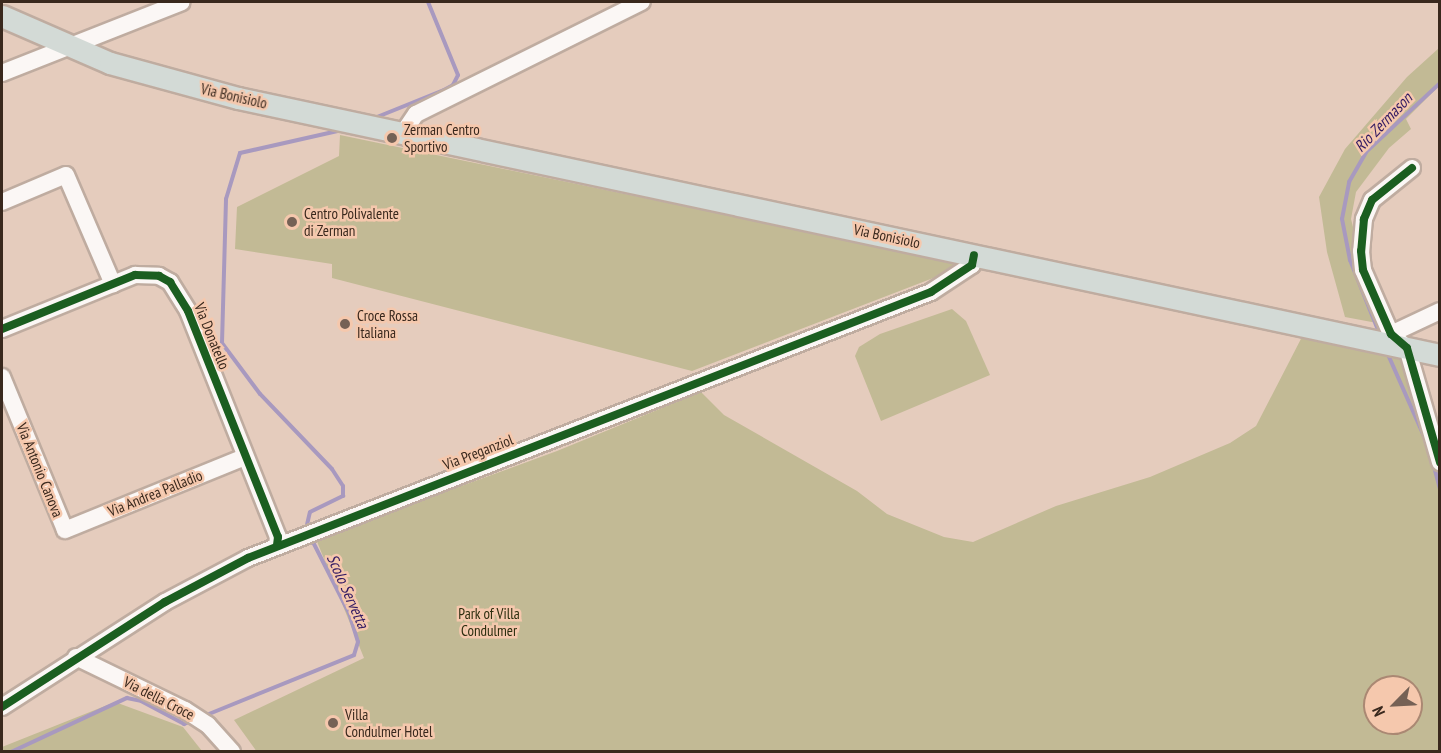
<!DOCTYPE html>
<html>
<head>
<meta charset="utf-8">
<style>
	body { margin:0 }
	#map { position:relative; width:1441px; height:753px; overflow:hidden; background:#e5ccbd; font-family:"PT Sans Narrow",sans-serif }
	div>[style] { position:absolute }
	.green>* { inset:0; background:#c2ba95 }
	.stream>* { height:4px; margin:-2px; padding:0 2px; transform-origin:2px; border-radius:2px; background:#a899bf }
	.roads { filter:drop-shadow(2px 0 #bfaca0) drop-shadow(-2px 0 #bfaca0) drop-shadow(0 2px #bfaca0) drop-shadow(0 -2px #bfaca0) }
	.minor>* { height:16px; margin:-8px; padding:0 8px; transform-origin:8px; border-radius:8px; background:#fbf7f5 }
	.major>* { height:21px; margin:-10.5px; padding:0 10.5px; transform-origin:10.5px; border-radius:10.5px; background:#d3dad6 }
	.cycleway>* { height:8px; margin:-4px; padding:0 4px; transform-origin:4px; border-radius:4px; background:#1b5e20 }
	.dots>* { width:16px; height:16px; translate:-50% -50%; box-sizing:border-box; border:3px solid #f5c8ad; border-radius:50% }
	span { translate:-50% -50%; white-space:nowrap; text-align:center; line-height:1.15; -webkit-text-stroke:5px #f5c8ad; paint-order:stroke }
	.street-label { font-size:15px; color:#39281d }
	.poi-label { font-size:15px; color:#39281d }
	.left { translate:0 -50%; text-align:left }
	.park-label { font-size:15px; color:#2c2e0f }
	.water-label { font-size:16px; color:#311962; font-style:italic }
	.frame { position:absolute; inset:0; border:3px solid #39281d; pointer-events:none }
	.north { position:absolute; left:1363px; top:675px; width:60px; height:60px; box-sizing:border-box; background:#f5c8ad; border:2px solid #aa8873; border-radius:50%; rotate:246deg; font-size:16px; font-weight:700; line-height:24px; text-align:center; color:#39281d }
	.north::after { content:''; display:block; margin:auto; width:21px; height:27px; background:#756155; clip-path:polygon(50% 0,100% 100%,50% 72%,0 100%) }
</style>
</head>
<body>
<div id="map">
	<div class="green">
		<i style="clip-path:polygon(1439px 48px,1439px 86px,1406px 119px,1411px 129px,1389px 148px,1356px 192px,1351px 219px,1377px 323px,1345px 317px,1327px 252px,1319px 197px,1345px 149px,1407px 77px)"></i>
		<i style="clip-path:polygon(340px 135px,944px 260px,958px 264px,941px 275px,692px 371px,332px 278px,332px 264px,235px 249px,237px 207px,339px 156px)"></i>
		<i style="clip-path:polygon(952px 309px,966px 321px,990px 375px,881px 421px,855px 356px,859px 347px,880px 334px)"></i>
		<i style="clip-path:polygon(evenodd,1304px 333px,1399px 353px,1439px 471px,1439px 751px,257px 752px,234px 720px,364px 658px,316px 539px,557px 451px,701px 392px,724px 415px,857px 491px,887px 514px,944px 537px,973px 542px,1056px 506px,1150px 477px,1230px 443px,1256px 426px,1304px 333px,1375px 687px,1411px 687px,1411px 723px,1375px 723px,1375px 687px)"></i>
		<i style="clip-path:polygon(115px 702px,183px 727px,202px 751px,2px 751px,2px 747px)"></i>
	</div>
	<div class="stream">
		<i style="left:377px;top:117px;width:72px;rotate:-21.9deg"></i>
		<i style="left:444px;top:90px;width:10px;rotate:-29deg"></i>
		<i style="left:453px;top:85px;width:11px;rotate:-63deg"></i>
		<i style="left:458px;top:75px;width:79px;rotate:-112.3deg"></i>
		<i style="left:1380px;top:335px;width:81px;rotate:-111.8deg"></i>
		<i style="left:1350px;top:260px;width:42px;rotate:-101deg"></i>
		<i style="left:1342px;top:219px;width:38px;rotate:-79deg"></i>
		<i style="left:1349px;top:182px;width:34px;rotate:-60deg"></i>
		<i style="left:1366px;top:152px;width:101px;rotate:-43deg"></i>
		<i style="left:1386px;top:350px;width:94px;rotate:66.2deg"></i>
		<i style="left:1433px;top:463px;width:27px;rotate:75deg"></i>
		<i style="left:306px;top:529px;width:17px;rotate:-77deg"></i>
		<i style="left:310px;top:512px;width:37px;rotate:-26deg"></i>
		<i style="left:343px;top:496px;width:10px;rotate:-90deg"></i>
		<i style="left:343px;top:486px;width:20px;rotate:-123deg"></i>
		<i style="left:332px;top:469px;width:104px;rotate:-133.8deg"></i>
		<i style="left:260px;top:394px;width:64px;rotate:-126.7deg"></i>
		<i style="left:222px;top:343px;width:144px;rotate:-88.4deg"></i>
		<i style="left:226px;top:199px;width:48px;rotate:-73.1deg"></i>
		<i style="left:240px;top:153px;width:100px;rotate:-12.7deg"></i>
		<i style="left:204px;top:716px;width:162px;rotate:-22.1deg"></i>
		<i style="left:354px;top:655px;width:14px;rotate:-73deg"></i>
		<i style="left:358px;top:642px;width:30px;rotate:-107deg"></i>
		<i style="left:349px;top:613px;width:84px;rotate:-116.9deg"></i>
		<i style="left:11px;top:752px;width:128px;rotate:-25deg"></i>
		<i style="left:127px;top:698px;width:14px;rotate:12deg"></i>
		<i style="left:141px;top:701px;width:49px;rotate:28.1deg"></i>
		<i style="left:184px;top:724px;width:9px;rotate:-21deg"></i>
	</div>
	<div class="roads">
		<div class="minor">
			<i style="left:2px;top:73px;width:193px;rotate:-21.5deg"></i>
			<i style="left:403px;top:133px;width:23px;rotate:-56deg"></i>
			<i style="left:416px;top:114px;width:252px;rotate:-26.4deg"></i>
			<i style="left:1412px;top:168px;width:51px;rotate:141.3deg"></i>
			<i style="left:1372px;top:200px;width:21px;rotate:113deg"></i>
			<i style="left:1364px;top:219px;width:32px;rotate:95deg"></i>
			<i style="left:1361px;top:251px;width:19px;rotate:84deg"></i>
			<i style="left:1363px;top:270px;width:70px;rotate:66.4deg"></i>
			<i style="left:1391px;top:334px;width:21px;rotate:41deg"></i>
			<i style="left:1407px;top:348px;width:119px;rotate:73.9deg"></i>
			<i style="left:2px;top:202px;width:69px;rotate:-22.9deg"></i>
			<i style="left:66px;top:175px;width:119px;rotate:66.7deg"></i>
			<i style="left:2px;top:329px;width:144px;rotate:-22.1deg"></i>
			<i style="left:135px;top:275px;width:24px;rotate:2deg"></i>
			<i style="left:159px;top:276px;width:13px;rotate:29deg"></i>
			<i style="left:170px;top:282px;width:34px;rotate:58deg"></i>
			<i style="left:188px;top:311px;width:243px;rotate:68.3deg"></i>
			<i style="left:278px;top:537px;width:8px;rotate:97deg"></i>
			<i style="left:1391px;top:334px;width:54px;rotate:-25.1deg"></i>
			<i style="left:2px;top:377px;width:165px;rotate:67.6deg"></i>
			<i style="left:65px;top:530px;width:194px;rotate:-22.1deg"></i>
			<i style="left:76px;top:657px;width:121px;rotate:25.9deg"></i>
			<i style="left:185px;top:710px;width:27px;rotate:33deg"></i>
			<i style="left:208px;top:725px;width:36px;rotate:48deg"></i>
			<i style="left:2px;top:707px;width:194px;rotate:-32.8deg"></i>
			<i style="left:165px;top:602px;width:94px;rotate:-27.9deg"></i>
			<i style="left:248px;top:558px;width:733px;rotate:-21.28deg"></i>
			<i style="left:931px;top:292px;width:49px;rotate:-33.4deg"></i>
			<i style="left:972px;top:265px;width:10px;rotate:-79deg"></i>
		</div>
		<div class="major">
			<i style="left:2px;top:16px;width:118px;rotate:23.5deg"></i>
			<i style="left:110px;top:63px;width:133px;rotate:15.3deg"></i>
			<i style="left:238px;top:98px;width:1229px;rotate:12.07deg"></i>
		</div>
	</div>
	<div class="cycleway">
		<i style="left:1412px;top:168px;width:51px;rotate:141.3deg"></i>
		<i style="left:1372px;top:200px;width:21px;rotate:113deg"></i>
		<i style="left:1364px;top:219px;width:32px;rotate:95deg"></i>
		<i style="left:1361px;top:251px;width:19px;rotate:84deg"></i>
		<i style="left:1363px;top:270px;width:70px;rotate:66.4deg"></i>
		<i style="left:1391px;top:334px;width:21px;rotate:41deg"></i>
		<i style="left:1407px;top:348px;width:119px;rotate:73.9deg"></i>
		<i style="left:2px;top:329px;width:144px;rotate:-22.1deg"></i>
		<i style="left:135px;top:275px;width:24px;rotate:2deg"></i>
		<i style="left:159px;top:276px;width:13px;rotate:29deg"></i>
		<i style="left:170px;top:282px;width:34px;rotate:58deg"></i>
		<i style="left:188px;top:311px;width:243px;rotate:68.3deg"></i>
		<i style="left:278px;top:537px;width:8px;rotate:97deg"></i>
		<i style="left:2px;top:707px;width:194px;rotate:-32.8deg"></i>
		<i style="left:165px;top:602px;width:94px;rotate:-27.9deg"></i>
		<i style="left:248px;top:558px;width:733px;rotate:-21.28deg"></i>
		<i style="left:931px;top:292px;width:49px;rotate:-33.4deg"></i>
		<i style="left:972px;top:265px;width:10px;rotate:-79deg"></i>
	</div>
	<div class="dots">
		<i style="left:392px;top:138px;background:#756155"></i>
		<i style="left:292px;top:222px;background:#756155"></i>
		<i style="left:345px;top:324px;background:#756155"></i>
		<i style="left:333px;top:723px;background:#756155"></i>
	</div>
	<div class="street-label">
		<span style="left:234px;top:96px;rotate:13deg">Via Bonisiolo</span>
		<span style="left:887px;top:236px;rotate:12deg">Via Bonisiolo</span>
		<span style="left:212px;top:336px;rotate:68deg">Via Donatello</span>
		<span style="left:478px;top:452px;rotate:-21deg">Via Preganziol</span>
		<span style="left:40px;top:470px;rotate:68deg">Via Antonio Canova</span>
		<span style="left:155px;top:493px;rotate:-22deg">Via Andrea Palladio</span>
		<span style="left:159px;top:698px;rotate:27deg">Via della Croce</span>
	</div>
	<div class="poi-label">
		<span class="left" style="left:404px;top:138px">Zerman Centro<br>Sportivo</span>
		<span class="left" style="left:304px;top:222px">Centro Polivalente<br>di Zerman</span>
		<span class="left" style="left:357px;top:324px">Croce Rossa<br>Italiana</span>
		<span class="left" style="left:345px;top:723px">Villa<br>Condulmer Hotel</span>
	</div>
	<div class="park-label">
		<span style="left:489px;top:622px">Park of Villa<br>Condulmer</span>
	</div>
	<div class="water-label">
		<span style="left:1383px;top:122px;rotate:-46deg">Rio Zermason</span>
		<span style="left:348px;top:591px;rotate:66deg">Scolo Servetta</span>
	</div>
	<div class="frame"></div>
	<div class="north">N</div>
</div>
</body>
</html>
